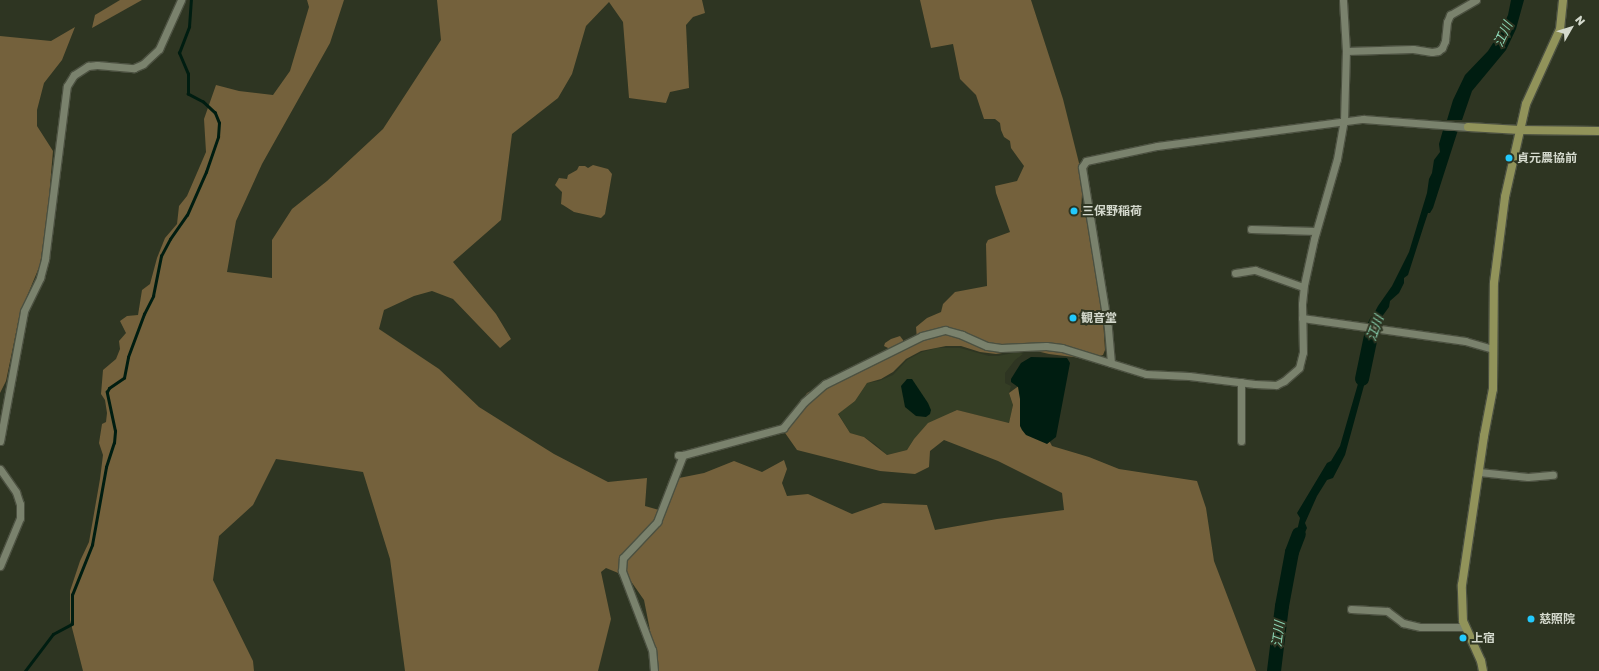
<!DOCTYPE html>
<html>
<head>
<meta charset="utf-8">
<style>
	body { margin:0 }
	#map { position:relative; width:1599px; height:671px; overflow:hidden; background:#2e3522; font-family:"Golos Text","Noto Sans JP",sans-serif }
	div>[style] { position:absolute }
	.built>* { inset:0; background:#353e25 }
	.forest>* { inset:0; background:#74613c }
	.water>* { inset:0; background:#001d11 }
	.stream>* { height:2.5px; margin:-1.25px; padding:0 1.25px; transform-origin:1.25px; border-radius:1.25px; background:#001d11 }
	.river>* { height:14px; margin:-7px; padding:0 7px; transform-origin:7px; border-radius:7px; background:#001d11 }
	.roads { filter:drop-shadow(1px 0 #4c5141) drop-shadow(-1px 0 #4c5141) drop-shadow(0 1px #4c5141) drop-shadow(0 -1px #4c5141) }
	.street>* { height:7px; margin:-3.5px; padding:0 3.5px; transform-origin:3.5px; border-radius:3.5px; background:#7a826d }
	.secondary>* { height:8px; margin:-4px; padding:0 4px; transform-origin:4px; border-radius:4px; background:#91935a }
	.dots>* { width:11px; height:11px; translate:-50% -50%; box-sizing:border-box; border:2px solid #2e3522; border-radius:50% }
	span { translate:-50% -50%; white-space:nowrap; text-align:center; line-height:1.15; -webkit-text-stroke:4px #2e3522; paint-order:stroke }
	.poi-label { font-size:12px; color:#d4d9cd; font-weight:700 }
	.left { translate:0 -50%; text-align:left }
	.water-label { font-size:13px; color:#8cd7b6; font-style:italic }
	.north { position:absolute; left:1551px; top:8px; width:40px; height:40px; -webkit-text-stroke:3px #2e3522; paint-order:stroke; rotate:51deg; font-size:11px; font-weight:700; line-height:16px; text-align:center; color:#d4d9cd }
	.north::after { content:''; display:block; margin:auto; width:14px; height:18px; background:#d4d9cd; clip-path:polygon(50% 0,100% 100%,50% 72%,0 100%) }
</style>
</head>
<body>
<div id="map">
	<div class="built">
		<i style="clip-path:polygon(937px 348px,960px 348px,989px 356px,998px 356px,1018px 352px,1023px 354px,1015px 360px,1005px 373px,1005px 383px,1011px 386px,1009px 393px,1013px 405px,1009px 423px,956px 410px,914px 439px,907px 450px,887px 455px,875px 444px,864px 437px,850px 433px,838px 413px,855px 401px,867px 383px,879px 381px,893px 375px,907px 360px,922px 352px)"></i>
	</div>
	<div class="forest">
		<i style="clip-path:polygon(120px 0,142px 0,92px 28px,95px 15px)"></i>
		<i style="clip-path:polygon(307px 0,344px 0,330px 43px,262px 164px,236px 221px,227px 272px,272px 278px,272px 240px,292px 209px,327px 181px,383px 129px,441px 40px,437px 0,702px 0,705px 13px,693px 17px,686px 25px,689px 88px,670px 92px,666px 103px,629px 98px,623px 22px,609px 2px,586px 26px,572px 74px,558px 98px,512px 134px,501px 220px,453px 262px,496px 314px,511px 339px,500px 348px,453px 299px,432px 291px,414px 296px,384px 310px,379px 329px,439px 369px,479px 407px,554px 454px,608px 482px,647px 478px,645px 506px,659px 510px,669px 480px,704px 473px,734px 461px,762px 472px,784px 460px,787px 469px,782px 483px,787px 496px,808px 494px,852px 514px,883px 503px,927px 505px,935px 530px,997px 519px,1064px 510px,1062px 493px,998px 461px,944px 440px,930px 451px,929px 467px,915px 474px,880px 471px,797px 450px,783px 430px,807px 393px,837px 378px,854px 374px,860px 368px,889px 355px,888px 348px,884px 346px,885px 343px,891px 339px,900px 336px,903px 340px,903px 347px,917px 340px,916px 327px,927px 318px,941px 312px,943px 304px,955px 292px,987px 286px,986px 244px,988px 240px,1010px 232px,996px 193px,995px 186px,1017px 181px,1024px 166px,1011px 148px,1010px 141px,1004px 137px,1001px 130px,1000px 123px,995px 119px,984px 119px,976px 95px,960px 79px,953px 44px,931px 48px,920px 0,1031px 0,1063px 99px,1083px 179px,1081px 210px,1090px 224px,1102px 303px,1105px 350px,1103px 355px,1089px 359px,1049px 354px,1028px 349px,996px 354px,980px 352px,961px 346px,946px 346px,921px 351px,906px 359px,893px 372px,881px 379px,867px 383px,855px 401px,838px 414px,850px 433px,864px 437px,887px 455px,907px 450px,914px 439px,928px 423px,957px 410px,1009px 423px,1013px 405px,1009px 393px,1020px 385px,1052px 446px,1089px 457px,1119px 469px,1197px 481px,1206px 508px,1214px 561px,1256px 671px,658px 671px,644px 600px,628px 577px,606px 568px,601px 572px,611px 619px,598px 671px,405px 671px,390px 559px,363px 472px,276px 459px,253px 505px,219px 536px,213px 580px,253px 661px,254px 671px,83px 671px,70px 620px,70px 591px,80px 561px,89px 542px,100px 479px,103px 455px,99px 443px,102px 424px,106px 422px,107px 413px,105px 400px,101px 394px,103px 370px,116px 359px,120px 349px,119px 341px,126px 333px,120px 321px,127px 316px,138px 315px,142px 290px,150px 284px,157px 258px,165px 238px,177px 224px,179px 206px,187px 196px,206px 152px,204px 119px,216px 85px,239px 91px,273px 95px,290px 71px,309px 7px)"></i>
		<i style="clip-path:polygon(75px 27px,62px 60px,44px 83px,37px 110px,37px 126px,53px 151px,48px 209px,40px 265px,20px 313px,6px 381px,0 393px,0 36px,51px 41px)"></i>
		<i style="clip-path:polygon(593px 165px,608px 169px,612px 174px,605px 214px,601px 218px,574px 212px,563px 205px,561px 204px,562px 192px,555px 185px,559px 178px,567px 179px,568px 175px,577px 170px,579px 166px,585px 166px,588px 168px)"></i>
	</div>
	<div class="water">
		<i style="clip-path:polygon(1511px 0,1524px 0,1516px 29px,1506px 50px,1472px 91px,1462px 120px,1447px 120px,1453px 100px,1465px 75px,1488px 51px,1500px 32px,1508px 15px)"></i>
		<i style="clip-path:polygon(1443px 130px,1458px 130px,1433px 208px,1430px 213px,1428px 213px,1424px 225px,1408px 275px,1404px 278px,1404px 283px,1399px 293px,1390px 301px,1389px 307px,1381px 318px,1381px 325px,1369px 323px,1378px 306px,1392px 286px,1409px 252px,1427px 193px,1429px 179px,1432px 173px,1434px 160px,1440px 152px,1439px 144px)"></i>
		<i style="clip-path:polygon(1031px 357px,1067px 358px,1070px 363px,1056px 437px,1047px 444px,1026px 435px,1022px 430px,1020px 426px,1020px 399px,1018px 387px,1011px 382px,1011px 379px,1021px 363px)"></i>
		<i style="clip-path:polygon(1366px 362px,1369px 364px,1368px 371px,1345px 455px,1333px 478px,1327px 480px,1317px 496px,1305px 523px,1307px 528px,1298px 548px,1296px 548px,1292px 552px,1300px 518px,1297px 513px,1327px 463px,1331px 461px,1340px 446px,1364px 363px)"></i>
		<i style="clip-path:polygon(907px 379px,912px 379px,928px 403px,931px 410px,930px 414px,926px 417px,916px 416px,905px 407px,901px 386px)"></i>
	</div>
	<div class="stream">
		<i style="left:25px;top:671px;width:46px;rotate:-52.9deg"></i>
		<i style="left:53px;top:634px;width:21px;rotate:-28deg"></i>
		<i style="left:72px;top:624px;width:29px;rotate:-90deg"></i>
		<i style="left:72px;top:595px;width:54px;rotate:-68.2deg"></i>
		<i style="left:92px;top:545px;width:79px;rotate:-79.8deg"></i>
		<i style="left:106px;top:467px;width:25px;rotate:-72deg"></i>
		<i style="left:114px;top:443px;width:12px;rotate:-85deg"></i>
		<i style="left:115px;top:431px;width:40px;rotate:-102deg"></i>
		<i style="left:107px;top:392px;width:4px;rotate:-63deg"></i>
		<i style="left:109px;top:388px;width:18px;rotate:-34deg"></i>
		<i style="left:124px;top:378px;width:21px;rotate:-79deg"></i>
		<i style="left:128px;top:357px;width:46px;rotate:-69.6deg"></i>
		<i style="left:144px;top:314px;width:20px;rotate:-63deg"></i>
		<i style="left:153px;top:296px;width:41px;rotate:-78.7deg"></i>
		<i style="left:161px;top:256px;width:19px;rotate:-62deg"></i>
		<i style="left:170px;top:239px;width:29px;rotate:-55deg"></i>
		<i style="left:187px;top:215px;width:47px;rotate:-66.2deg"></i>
		<i style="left:206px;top:172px;width:37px;rotate:-71deg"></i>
		<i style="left:218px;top:137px;width:14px;rotate:-86deg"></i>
		<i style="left:219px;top:123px;width:11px;rotate:-112deg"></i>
		<i style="left:215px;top:113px;width:16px;rotate:-137deg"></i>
		<i style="left:203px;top:102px;width:17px;rotate:-152deg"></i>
		<i style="left:188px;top:94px;width:20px;rotate:-90deg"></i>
		<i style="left:188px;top:74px;width:23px;rotate:-113deg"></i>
		<i style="left:179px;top:53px;width:28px;rotate:-69deg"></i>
		<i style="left:189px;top:27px;width:27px;rotate:-86deg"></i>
	</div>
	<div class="river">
		<i style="left:1362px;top:379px;width:49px;rotate:-78.2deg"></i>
		<i style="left:1372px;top:331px;width:10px;rotate:-66deg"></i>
		<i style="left:1274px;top:671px;width:65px;rotate:-83deg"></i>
		<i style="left:1282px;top:606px;width:55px;rotate:-79.5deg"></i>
		<i style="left:1292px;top:552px;width:19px;rotate:-69deg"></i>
	</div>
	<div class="roads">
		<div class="street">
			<i style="left:1346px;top:51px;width:67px;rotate:-1.7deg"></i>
			<i style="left:1413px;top:49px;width:19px;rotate:9deg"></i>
			<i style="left:1432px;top:52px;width:6px;rotate:-9deg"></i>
			<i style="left:1438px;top:51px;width:5px;rotate:-37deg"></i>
			<i style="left:1442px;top:48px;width:8px;rotate:-67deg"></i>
			<i style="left:1445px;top:41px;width:19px;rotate:-84deg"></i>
			<i style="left:1447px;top:22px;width:8px;rotate:-67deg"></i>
			<i style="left:1450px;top:15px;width:30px;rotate:-30deg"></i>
			<i style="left:1251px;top:229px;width:65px;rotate:1.8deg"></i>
			<i style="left:1235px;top:273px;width:20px;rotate:-9deg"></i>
			<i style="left:1255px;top:270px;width:51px;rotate:19.5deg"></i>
			<i style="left:1302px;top:318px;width:165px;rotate:8deg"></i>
			<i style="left:1465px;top:341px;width:29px;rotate:16deg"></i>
			<i style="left:1111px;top:363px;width:35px;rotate:-95deg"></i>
			<i style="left:1108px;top:328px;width:163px;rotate:-99.2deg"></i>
			<i style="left:1082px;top:167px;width:7px;rotate:-56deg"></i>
			<i style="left:1086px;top:161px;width:73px;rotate:-11.9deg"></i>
			<i style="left:1157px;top:146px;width:208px;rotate:-7.5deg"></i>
			<i style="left:1363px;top:119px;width:105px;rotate:4.4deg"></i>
			<i style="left:0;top:441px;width:132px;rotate:-79.5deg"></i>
			<i style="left:24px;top:311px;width:37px;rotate:-64deg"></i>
			<i style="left:40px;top:278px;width:20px;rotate:-75deg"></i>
			<i style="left:45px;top:259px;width:174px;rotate:-82.8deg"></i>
			<i style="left:67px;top:86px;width:13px;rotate:-58deg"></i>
			<i style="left:74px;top:75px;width:17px;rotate:-33deg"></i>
			<i style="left:88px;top:66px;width:9px;rotate:-6deg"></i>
			<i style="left:97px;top:65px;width:37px;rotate:5deg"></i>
			<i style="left:134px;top:68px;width:10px;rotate:-24deg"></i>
			<i style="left:143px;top:64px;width:22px;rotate:-43deg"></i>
			<i style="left:159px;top:49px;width:54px;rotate:-65.8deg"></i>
			<i style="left:1241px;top:441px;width:59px;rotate:-90deg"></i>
			<i style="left:678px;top:455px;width:5px"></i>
			<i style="left:683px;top:455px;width:104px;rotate:-15.1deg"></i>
			<i style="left:783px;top:428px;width:33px;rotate:-51deg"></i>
			<i style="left:804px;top:402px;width:28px;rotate:-41deg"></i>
			<i style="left:825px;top:384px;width:108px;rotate:-26.3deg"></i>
			<i style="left:922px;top:336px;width:24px;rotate:-15deg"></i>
			<i style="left:945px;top:330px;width:18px;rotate:16deg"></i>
			<i style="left:962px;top:335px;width:27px;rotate:24deg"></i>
			<i style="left:987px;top:346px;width:14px;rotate:8deg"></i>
			<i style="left:1001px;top:348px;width:45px;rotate:-2.5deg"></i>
			<i style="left:1046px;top:346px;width:16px;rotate:7deg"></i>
			<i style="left:1062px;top:348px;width:88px;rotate:17.2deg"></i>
			<i style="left:1146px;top:374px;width:43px;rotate:2.7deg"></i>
			<i style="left:1189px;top:376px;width:66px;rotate:6.9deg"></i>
			<i style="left:1255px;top:384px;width:21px;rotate:3deg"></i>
			<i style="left:1276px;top:385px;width:9px;rotate:-27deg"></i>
			<i style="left:1284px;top:381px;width:20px;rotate:-41deg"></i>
			<i style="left:1299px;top:368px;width:16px;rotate:-76deg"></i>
			<i style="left:1303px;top:352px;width:48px;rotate:-91.2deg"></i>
			<i style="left:1302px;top:304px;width:19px;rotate:-84deg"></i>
			<i style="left:1304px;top:285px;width:47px;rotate:-77.7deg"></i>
			<i style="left:1314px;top:239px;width:83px;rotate:-74deg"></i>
			<i style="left:1337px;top:159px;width:39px;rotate:-80deg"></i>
			<i style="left:1344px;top:121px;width:70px;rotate:-88.4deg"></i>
			<i style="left:1346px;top:51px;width:51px;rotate:-93.4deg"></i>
			<i style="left:0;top:469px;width:28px;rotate:55deg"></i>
			<i style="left:16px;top:492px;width:13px;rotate:72deg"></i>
			<i style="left:20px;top:504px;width:14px;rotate:90deg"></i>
			<i style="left:20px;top:518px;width:52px;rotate:112.6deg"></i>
			<i style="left:1479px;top:472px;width:49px;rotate:5.8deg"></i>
			<i style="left:1528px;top:477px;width:25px;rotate:-5deg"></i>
			<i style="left:1351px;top:609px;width:36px;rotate:3deg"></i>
			<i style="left:1387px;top:611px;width:20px;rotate:37deg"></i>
			<i style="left:1403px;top:623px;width:18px;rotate:13deg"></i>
			<i style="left:1421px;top:627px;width:44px"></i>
			<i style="left:654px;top:671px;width:21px;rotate:-95deg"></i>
			<i style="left:652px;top:650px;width:85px;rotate:-110.8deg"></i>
			<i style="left:622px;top:571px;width:13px;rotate:-86deg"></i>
			<i style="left:623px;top:558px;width:50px;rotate:-46.6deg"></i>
			<i style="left:657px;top:522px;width:72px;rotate:-68.8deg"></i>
		</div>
		<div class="secondary">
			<i style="left:1468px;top:127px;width:52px;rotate:3.3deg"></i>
			<i style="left:1520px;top:130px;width:79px;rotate:0.7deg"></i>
			<i style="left:1483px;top:671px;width:10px;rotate:-101deg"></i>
			<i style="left:1481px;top:661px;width:44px;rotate:-114.2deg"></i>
			<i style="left:1463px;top:621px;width:36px;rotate:-92deg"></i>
			<i style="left:1462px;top:585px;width:151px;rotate:-81.6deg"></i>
			<i style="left:1484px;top:436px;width:48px;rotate:-79.2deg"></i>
			<i style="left:1493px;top:389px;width:106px;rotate:-89.5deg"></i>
			<i style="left:1494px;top:283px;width:87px;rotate:-82.7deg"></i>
			<i style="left:1505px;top:197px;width:95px;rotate:-77.3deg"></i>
			<i style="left:1526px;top:104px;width:82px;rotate:-65.6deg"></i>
			<i style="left:1560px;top:29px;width:29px;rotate:-84deg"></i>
		</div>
	</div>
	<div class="dots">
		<i style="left:1509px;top:158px;background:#22c9fd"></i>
		<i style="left:1074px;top:211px;background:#22c9fd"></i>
		<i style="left:1073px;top:318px;background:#22c9fd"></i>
		<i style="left:1531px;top:619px;background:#22c9fd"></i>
		<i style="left:1463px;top:638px;background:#22c9fd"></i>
	</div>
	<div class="poi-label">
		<span class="left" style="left:1517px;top:158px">貞元農協前</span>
		<span class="left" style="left:1082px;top:211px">三保野稲荷</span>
		<span class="left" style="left:1081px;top:318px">観音堂</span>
		<span class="left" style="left:1539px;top:619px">慈照院</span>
		<span class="left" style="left:1471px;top:638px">上宿</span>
	</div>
	<div class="water-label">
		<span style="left:1503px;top:34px;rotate:-65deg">江川</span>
		<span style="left:1375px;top:328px;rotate:-70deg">江川</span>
		<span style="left:1278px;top:634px;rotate:-83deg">江川</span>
	</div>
	<div class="north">N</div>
</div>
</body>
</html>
